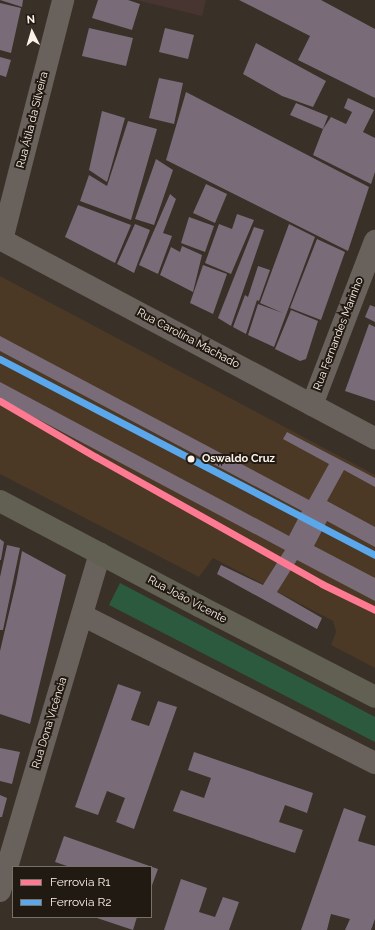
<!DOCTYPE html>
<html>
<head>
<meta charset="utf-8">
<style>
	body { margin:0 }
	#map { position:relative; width:375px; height:930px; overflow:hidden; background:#393028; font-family:Raleway,sans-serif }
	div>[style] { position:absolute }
	.built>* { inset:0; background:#4b3825 }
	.education>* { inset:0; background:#483532 }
	.green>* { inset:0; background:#2c5a3f }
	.building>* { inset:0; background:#796c78 }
	.minor>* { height:22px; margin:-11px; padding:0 11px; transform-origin:11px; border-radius:11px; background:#69625c }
	.tertiary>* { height:22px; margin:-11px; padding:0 11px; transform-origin:11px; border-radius:11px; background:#69625c }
	.secondary>* { height:22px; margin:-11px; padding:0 11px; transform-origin:11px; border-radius:11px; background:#69625c }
	.primary>* { height:22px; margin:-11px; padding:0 11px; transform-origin:11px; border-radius:11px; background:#626052 }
	.rail-1>* { height:7px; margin:-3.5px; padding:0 3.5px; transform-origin:3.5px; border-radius:3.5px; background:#fe7a93 }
	.rail-2>* { height:7px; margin:-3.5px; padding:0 3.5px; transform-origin:3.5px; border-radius:3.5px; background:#5aa8eb }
	.dots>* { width:11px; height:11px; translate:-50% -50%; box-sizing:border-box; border:2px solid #211a13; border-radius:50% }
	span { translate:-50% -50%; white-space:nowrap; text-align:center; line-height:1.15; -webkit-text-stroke:4px #211a13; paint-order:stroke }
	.street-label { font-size:11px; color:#fdf2e9 }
	.stop-label { font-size:11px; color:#fdf2e9; font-weight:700 }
	.left { translate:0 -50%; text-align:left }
	.legend { position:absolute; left:12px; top:866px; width:140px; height:52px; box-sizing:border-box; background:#211a13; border:1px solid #797069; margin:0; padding:5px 7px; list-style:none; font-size:12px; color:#fdf2e9 }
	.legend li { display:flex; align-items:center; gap:8px; height:20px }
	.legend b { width:20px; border:1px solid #797069 }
	.north { position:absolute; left:12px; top:12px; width:40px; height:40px; -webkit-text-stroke:3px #211a13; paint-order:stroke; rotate:355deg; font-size:11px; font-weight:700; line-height:16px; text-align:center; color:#fdf2e9 }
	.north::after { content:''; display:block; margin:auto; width:14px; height:18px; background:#fdf2e9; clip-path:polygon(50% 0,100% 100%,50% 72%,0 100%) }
</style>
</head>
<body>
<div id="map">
	<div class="built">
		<i style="clip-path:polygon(0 276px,375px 475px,375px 668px,331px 645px,336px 632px,333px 621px,213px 558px,199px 577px,0 474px)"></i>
	</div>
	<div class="education">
		<i style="clip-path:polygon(136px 0,206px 0,202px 16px)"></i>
	</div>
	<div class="green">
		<i style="clip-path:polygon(120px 583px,375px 717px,375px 742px,109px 605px)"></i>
	</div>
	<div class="building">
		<i style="clip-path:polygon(0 0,23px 0,22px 7px)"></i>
		<i style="clip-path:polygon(98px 0,128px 0,140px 4px,132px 30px,92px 18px)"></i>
		<i style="clip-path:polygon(239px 0,321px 0,375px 29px,375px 98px,298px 60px,310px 36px)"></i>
		<i style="clip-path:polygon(0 3px,21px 8px,11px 53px,0 50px)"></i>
		<i style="clip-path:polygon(89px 28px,133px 38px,126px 66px,82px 56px)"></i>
		<i style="clip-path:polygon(165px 28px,194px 35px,188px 59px,159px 52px)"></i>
		<i style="clip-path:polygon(256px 43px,326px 81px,313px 107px,282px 96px,243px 74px)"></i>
		<i style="clip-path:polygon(0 57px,11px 60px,6px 77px,0 75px)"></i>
		<i style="clip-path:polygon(159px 78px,183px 83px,174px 124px,149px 118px)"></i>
		<i style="clip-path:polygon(186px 92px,369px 187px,348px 251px,166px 160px)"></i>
		<i style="clip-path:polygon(348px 98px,374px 110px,363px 132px,375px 138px,375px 172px,371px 184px,313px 155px,323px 129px,331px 117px,346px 124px,352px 112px,344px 108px)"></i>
		<i style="clip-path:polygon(296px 103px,328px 116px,323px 129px,290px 115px)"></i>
		<i style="clip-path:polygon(102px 111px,125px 118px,107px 182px,89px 170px)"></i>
		<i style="clip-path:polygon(128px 121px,157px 129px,131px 220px,80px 201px,89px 175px,107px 186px)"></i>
		<i style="clip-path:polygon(156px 159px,173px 170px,154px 225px,135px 219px)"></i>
		<i style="clip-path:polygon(206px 184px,227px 194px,215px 223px,193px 213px)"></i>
		<i style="clip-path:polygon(170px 194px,176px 199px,163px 233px,172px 236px,158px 274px,139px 265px)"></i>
		<i style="clip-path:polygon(78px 205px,131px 225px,115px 263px,65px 237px)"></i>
		<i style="clip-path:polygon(237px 214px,254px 220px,231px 274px,205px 263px,219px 224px,232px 229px)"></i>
		<i style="clip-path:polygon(189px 217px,214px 226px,205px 252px,181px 243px)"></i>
		<i style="clip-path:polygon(135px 224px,150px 230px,134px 273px,117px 264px)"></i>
		<i style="clip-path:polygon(289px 224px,315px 237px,274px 347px,248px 335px,258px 304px,283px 313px,260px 303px)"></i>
		<i style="clip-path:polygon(254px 227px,264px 230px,231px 326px,218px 318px)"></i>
		<i style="clip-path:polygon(317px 239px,345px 252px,321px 320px,290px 308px)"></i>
		<i style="clip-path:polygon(182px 246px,202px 255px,193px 292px,160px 275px,171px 247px,180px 252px)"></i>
		<i style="clip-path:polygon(203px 265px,227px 274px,213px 314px,190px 303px)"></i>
		<i style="clip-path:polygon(258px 266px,270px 270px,259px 301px,252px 298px,257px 300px,246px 334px,233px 327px,245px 295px,248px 297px)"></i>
		<i style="clip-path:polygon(370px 305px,375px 307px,375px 322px,365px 317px)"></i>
		<i style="clip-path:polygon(291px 310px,318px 321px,306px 359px,300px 361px,275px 349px)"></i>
		<i style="clip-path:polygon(369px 324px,375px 327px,375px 401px,345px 391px)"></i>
		<i style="clip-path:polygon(0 336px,309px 500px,329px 464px,283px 439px,287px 432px,375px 478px,375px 487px,344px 470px,327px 501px,375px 527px,375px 547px,327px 521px,314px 546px,375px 578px,375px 601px,297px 560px,277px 592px,322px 618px,317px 629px,217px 574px,221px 565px,263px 585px,285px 550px,0 399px,0 382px,289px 536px,302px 511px,0 351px)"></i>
		<i style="clip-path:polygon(0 539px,4px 542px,1px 560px,0 560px)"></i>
		<i style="clip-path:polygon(7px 545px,20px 548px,3px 630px,0 630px,0 577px)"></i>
		<i style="clip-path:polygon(22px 551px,66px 575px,30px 724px,0 714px,0 651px,16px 583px)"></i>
		<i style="clip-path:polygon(118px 684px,141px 692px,131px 720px,149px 726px,158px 701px,177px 707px,134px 829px,116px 822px,125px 798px,107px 791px,98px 815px,75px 807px)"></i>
		<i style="clip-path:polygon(0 748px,20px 752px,12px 784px,0 781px)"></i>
		<i style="clip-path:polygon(194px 752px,313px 793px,307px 813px,285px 805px,279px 822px,303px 830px,295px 853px,173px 811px,181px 790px,204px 798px,211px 778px,188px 770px)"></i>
		<i style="clip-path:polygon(0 795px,7px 798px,2px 817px,0 817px)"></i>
		<i style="clip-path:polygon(344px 808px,366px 816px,358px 841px,375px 846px,375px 919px,371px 930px,345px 930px,350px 919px,331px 914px,327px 930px,301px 930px)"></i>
		<i style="clip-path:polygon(64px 836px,158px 869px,151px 888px,151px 867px,70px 867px,55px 862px)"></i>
		<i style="clip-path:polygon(181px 879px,207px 888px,199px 912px,215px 917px,223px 897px,239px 902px,229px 930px,164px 930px)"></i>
		<i style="clip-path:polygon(94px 917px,137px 917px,133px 930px)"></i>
	</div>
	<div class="minor">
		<i style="left:312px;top:405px;width:176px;rotate:-69deg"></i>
		<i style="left:82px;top:615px;width:328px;rotate:26.8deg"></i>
		<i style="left:0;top:891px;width:352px;rotate:-73.5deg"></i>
	</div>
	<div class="tertiary">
		<i style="left:2px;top:240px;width:248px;rotate:-75.7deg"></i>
	</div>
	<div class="secondary">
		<i style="left:0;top:239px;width:425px;rotate:28deg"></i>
	</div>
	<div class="primary">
		<i style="left:0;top:501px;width:225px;rotate:27.8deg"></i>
		<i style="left:199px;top:606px;width:198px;rotate:27.3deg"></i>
	</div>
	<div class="rail-1">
		<i style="left:0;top:401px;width:111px;rotate:30.3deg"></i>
		<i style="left:96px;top:457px;width:259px;rotate:29.3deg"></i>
		<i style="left:322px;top:584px;width:59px;rotate:26.1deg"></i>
	</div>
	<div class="rail-2">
		<i style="left:0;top:359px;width:423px;rotate:27.6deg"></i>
	</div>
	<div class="dots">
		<i style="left:191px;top:459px;background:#fdf2e9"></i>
	</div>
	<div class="street-label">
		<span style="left:33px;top:120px;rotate:-76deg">Rua Átila da Silveira</span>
		<span style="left:339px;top:334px;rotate:-69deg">Rua Fernandes Marinho</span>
		<span style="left:188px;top:339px;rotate:28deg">Rua Carolina Machado</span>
		<span style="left:187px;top:600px;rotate:28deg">Rua João Vicente</span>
		<span style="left:50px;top:723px;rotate:-73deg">Rua Dona Vicência</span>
	</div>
	<div class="stop-label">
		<span class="left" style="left:202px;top:459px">Oswaldo Cruz</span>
	</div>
	<ul class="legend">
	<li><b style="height:5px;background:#fe7a93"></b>Ferrovia R1</li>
	<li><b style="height:5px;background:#5aa8eb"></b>Ferrovia R2</li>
	</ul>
	<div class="north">N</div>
</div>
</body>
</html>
